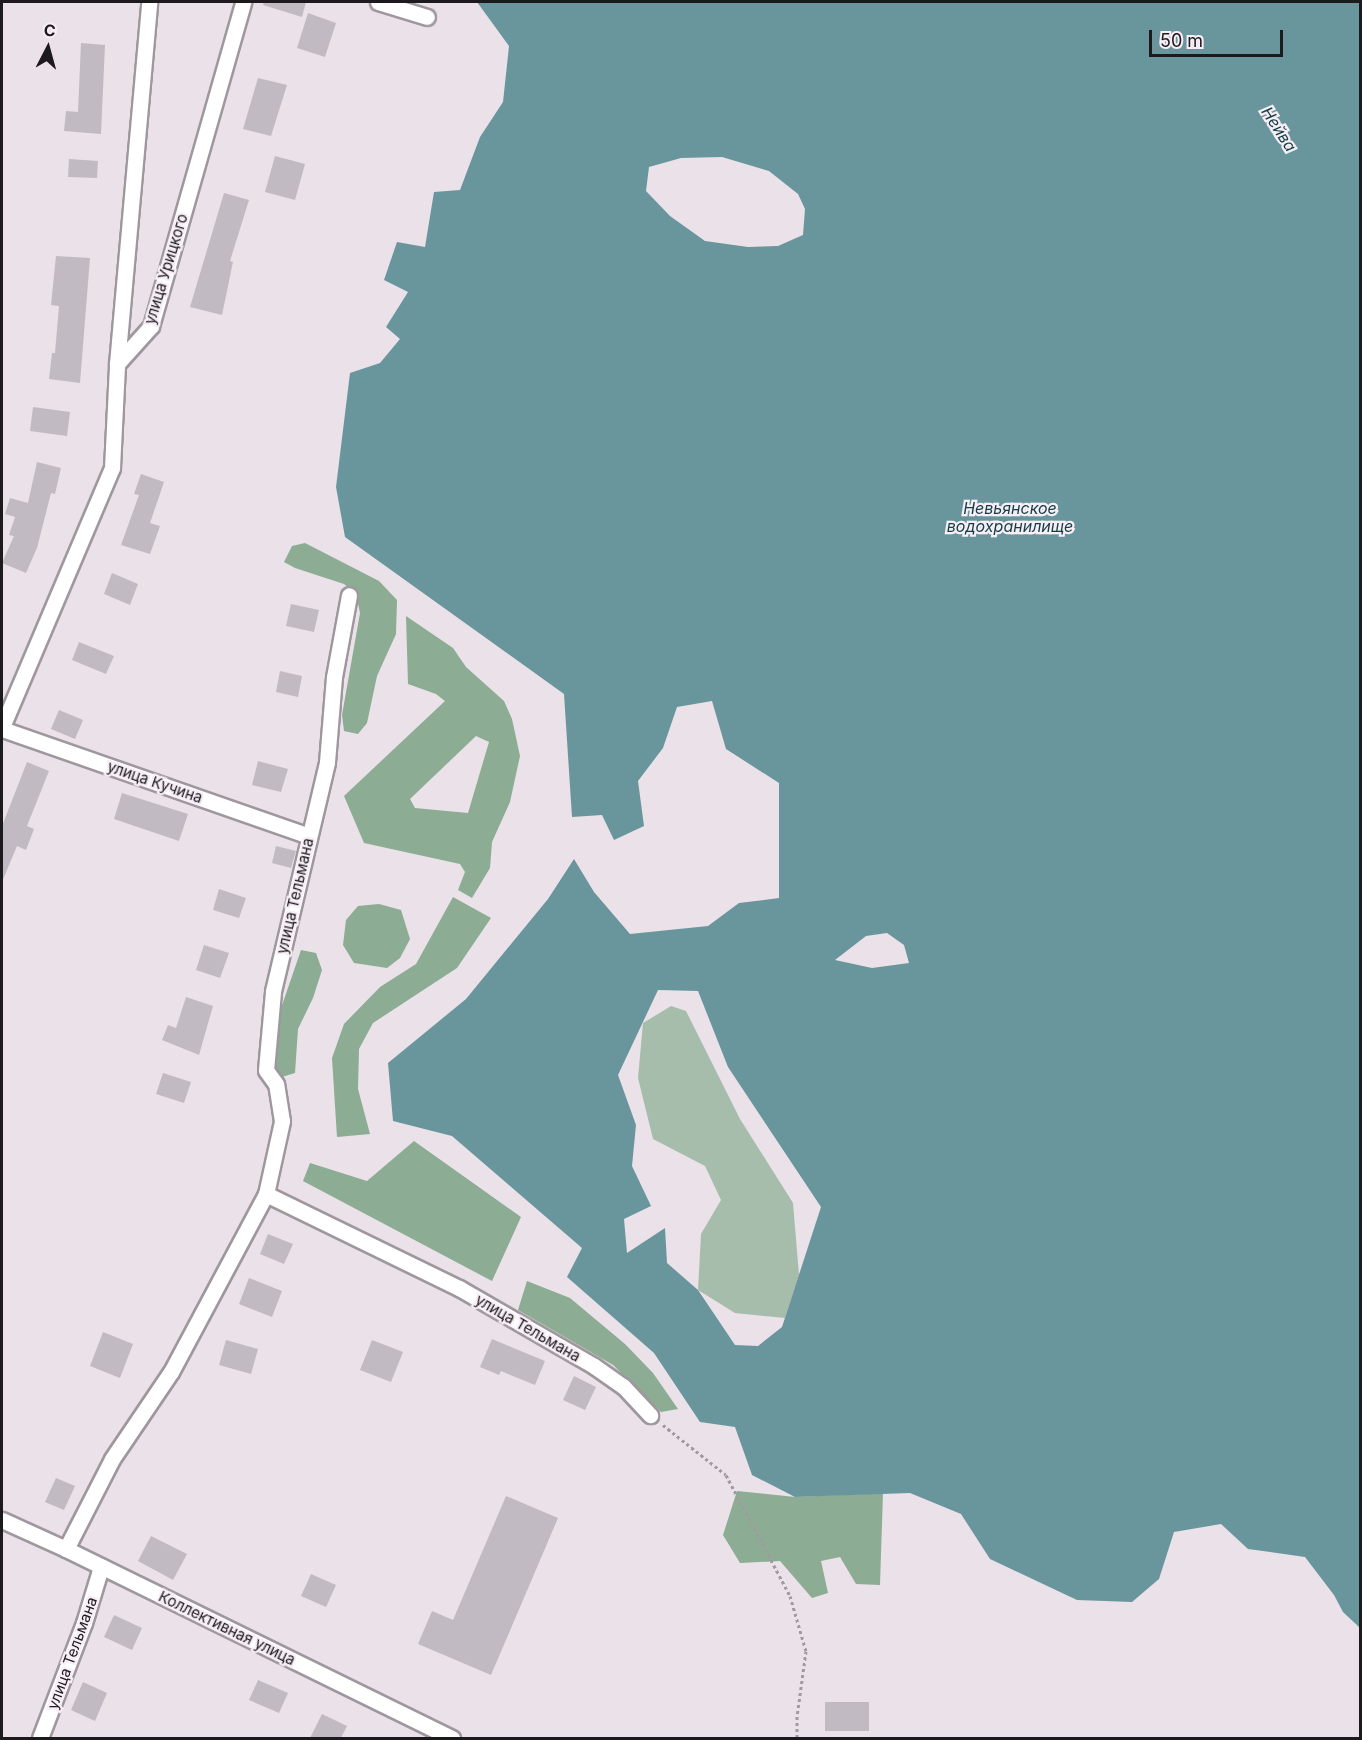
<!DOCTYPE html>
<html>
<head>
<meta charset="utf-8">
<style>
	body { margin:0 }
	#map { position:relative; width:1362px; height:1740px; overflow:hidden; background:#eae1e9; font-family:Inter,sans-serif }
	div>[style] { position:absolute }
	.green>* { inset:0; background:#a7bdac }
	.forest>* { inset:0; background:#8cac93 }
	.water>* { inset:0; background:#69969d }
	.building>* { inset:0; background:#c2bac2 }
	.path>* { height:3px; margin-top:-1.5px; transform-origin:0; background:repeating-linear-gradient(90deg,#a19aa0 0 3px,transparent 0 6px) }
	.roads { filter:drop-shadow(2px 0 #9f979e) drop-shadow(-2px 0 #9f979e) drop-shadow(0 2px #9f979e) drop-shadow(0 -2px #9f979e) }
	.minor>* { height:15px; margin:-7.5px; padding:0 7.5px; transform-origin:7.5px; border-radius:7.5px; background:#fff }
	span { translate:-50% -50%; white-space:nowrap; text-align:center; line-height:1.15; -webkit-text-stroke:4.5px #f7eef6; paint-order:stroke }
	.street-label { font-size:15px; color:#1d1a1d }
	.water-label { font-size:16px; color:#133e44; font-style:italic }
	.frame { position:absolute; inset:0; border:3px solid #1d1a1d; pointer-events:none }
	.north { position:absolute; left:18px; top:18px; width:60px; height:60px; -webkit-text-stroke:4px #f7eef6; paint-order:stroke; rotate:6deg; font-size:16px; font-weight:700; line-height:24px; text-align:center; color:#1d1a1d }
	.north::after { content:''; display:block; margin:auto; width:21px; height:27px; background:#1d1a1d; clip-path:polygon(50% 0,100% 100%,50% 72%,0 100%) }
	.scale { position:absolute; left:1149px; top:30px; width:134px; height:27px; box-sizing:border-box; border:3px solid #1d1a1d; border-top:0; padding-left:8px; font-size:18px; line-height:21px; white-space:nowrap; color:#1d1a1d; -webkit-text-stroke:4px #f7eef6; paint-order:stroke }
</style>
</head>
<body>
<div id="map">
	<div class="green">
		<i style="clip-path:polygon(671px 1006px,686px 1011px,740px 1119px,793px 1203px,799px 1275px,785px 1318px,735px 1313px,698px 1290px,701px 1234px,721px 1200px,705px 1166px,653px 1139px,638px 1078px,643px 1023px)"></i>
	</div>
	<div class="forest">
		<i style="clip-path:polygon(305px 543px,379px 581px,397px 600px,396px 634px,377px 676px,367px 723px,358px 734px,344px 731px,342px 715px,360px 613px,356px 594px,344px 584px,295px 568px,284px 562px,292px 546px)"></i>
		<i style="clip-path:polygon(evenodd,406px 616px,453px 648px,466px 667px,504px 701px,512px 719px,520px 756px,510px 802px,492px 842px,490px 868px,472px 898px,458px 890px,465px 872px,460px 864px,364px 843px,344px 796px,445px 701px,436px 694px,408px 684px,406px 616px,476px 736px,489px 742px,468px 813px,415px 808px,410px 799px,476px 736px)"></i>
		<i style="clip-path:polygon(453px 897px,491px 918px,457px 968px,373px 1023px,359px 1049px,358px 1089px,370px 1134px,337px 1137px,332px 1058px,344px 1024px,380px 987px,416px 964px)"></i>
		<i style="clip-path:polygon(379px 904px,401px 910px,410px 939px,400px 958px,387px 968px,354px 963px,343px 945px,346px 920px,358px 906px)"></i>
		<i style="clip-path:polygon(301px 950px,316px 953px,322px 970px,313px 998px,298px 1029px,295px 1073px,275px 1079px,272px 1054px,278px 1017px)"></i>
		<i style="clip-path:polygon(414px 1141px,521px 1217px,492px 1281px,303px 1181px,310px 1163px,367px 1181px)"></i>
		<i style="clip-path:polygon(527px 1281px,570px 1298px,625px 1344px,653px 1373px,678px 1409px,661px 1412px,613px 1365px,518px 1310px)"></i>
		<i style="clip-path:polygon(737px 1491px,795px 1497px,883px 1493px,880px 1585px,856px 1584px,840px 1557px,821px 1561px,828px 1593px,812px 1598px,780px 1561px,740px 1563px,723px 1535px)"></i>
	</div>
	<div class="water">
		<i style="clip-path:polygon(evenodd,477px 2px,1360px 2px,1360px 1628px,1343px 1612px,1334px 1595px,1305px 1557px,1248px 1549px,1221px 1524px,1174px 1532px,1159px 1579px,1132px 1602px,1077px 1600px,990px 1559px,961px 1514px,910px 1493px,795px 1497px,752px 1475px,735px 1427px,700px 1422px,654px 1353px,567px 1277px,582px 1248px,452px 1136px,393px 1121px,388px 1063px,466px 999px,548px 899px,574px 859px,594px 892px,630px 934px,708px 926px,739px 903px,779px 898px,779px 783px,726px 749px,712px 701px,677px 707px,663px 748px,638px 781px,644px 826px,614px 840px,602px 815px,572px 817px,564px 694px,345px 537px,336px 487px,350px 373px,380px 363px,400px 339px,386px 327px,408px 292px,384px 280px,397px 242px,425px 247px,434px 192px,460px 190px,480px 137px,503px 102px,509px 46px,477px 2px,722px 157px,769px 171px,798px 194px,805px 209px,803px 235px,778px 246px,748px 247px,705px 241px,670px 216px,646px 191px,649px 167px,681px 158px,722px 157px,477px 2px,887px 933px,904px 945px,909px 963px,872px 968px,835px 960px,866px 936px,887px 933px,477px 2px,658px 990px,698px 991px,728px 1067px,821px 1207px,782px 1327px,758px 1346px,735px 1345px,698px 1290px,667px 1263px,665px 1228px,627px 1253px,624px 1219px,651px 1206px,632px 1166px,636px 1125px,618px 1075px,658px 990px)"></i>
	</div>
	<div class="building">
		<i style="clip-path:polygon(264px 2px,306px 2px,302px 17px,263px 5px)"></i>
		<i style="clip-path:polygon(308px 13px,336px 23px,325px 57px,297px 48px)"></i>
		<i style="clip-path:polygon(81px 43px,105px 45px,101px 134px,64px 131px,66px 111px,78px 112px)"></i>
		<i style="clip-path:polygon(258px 78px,287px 85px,271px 136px,243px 129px)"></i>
		<i style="clip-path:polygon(275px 156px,305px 164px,295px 200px,265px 192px)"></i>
		<i style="clip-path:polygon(69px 159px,98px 161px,97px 178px,68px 177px)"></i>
		<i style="clip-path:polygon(224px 193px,249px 200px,230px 261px,233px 262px,222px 315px,190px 307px)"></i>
		<i style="clip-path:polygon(56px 256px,90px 258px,80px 383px,49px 379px,52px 353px,55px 353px,59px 306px,51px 305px)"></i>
		<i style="clip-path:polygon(33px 407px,70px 412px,67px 436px,30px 431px)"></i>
		<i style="clip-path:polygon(37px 462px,61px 468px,55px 494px,51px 493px,37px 548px,26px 573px,2px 563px,14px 536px,9px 535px,15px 517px,5px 514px,10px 498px,28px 503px)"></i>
		<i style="clip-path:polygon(141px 474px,164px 482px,150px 523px,160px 526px,150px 554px,121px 545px,139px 495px,134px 494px)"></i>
		<i style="clip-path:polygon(112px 573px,138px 584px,130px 605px,104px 594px)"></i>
		<i style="clip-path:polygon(291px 604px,319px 610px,314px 632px,286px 626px)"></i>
		<i style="clip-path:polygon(79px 642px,114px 656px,106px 674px,72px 660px)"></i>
		<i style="clip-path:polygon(280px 671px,302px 676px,298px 697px,276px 692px)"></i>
		<i style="clip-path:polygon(59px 710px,83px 720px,75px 739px,51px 729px)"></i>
		<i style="clip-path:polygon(258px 761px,288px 769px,281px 792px,252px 785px)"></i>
		<i style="clip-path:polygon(27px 762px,49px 771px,27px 826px,34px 829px,26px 850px,17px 846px,2px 882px,2px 826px)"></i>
		<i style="clip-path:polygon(122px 793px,188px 814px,179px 841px,114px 819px)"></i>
		<i style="clip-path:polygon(276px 846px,296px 851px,291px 868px,272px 863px)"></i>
		<i style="clip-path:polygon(219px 889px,246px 898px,239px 918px,213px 910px)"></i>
		<i style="clip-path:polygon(204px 945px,229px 953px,220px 978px,196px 970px)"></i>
		<i style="clip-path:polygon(186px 997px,213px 1006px,199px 1055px,162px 1040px,168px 1025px,176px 1028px)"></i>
		<i style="clip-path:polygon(163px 1073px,191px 1082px,184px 1103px,156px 1094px)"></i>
		<i style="clip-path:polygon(268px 1234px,293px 1244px,284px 1264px,260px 1254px)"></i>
		<i style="clip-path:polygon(249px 1278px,282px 1291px,272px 1317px,239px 1304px)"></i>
		<i style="clip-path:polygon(103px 1332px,133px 1344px,120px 1378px,90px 1366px)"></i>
		<i style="clip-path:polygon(492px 1339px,545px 1361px,535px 1385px,501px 1371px,499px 1375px,480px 1367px)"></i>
		<i style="clip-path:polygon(226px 1340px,258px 1349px,251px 1374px,219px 1365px)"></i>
		<i style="clip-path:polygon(372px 1340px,403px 1352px,391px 1382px,360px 1370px)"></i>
		<i style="clip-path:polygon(574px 1376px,596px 1387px,585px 1410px,563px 1400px)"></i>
		<i style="clip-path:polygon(56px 1478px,75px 1486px,64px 1510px,45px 1502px)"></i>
		<i style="clip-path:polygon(506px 1496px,558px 1518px,491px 1675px,418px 1644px,432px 1611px,453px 1620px)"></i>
		<i style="clip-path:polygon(151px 1536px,187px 1554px,173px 1580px,138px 1561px)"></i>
		<i style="clip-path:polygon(311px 1574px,336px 1585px,326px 1607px,301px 1596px)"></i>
		<i style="clip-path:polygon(114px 1615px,142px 1628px,132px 1650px,104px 1637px)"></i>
		<i style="clip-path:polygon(258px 1680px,288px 1693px,279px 1713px,249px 1700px)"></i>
		<i style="clip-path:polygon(83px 1682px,107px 1693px,95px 1721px,71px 1710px)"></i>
		<i style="clip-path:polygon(825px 1702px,869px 1702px,869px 1731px,825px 1731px)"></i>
		<i style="clip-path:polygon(322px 1714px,347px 1726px,341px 1738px,310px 1738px)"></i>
	</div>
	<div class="path">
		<i style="left:663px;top:1425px;width:80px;rotate:38.4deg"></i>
		<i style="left:726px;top:1475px;width:137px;rotate:62.1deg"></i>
		<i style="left:790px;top:1596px;width:57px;rotate:73.8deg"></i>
		<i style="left:806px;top:1651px;width:67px;rotate:97.8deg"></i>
		<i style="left:797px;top:1717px;width:21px;rotate:90deg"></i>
	</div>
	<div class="roads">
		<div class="minor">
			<i style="left:378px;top:2px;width:51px;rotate:17deg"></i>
			<i style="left:117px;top:364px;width:51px;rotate:-48.2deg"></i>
			<i style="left:151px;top:326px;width:337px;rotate:-74.1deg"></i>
			<i style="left:2px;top:727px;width:281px;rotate:-67deg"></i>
			<i style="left:112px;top:468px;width:104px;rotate:-87.2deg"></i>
			<i style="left:117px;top:364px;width:363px;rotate:-84.9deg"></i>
			<i style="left:2px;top:729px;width:325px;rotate:19.2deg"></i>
			<i style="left:266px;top:1194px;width:215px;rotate:26deg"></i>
			<i style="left:459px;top:1288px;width:156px;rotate:30deg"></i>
			<i style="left:594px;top:1366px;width:35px;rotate:35deg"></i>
			<i style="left:623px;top:1386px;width:40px;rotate:47deg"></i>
			<i style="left:2px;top:1520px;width:70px;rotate:24.4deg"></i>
			<i style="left:66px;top:1549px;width:430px;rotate:26.1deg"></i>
			<i style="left:66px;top:1549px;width:101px;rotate:-62.9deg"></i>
			<i style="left:112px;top:1459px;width:105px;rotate:-55.9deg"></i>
			<i style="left:171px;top:1372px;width:202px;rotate:-61.9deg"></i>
			<i style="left:266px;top:1194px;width:75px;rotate:-77.6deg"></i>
			<i style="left:282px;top:1121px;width:37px;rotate:-99deg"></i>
			<i style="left:276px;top:1084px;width:17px;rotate:-126deg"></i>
			<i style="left:266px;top:1070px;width:79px;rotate:-84.9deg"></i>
			<i style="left:273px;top:991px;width:235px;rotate:-76.7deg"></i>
			<i style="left:327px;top:762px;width:85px;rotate:-85.3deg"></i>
			<i style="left:334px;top:677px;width:83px;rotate:-79.6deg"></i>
			<i style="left:40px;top:1738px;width:123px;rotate:-69.1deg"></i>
			<i style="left:84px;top:1623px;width:59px;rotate:-73.1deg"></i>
		</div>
	</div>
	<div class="street-label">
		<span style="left:166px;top:269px;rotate:-73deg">улица Урицкого</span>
		<span style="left:155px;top:782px;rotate:19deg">улица Кучина</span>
		<span style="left:295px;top:896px;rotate:-77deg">улица Тельмана</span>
		<span style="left:528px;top:1328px;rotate:30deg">улица Тельмана</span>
		<span style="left:227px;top:1628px;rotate:26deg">Коллективная улица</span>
		<span style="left:72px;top:1653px;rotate:-70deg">улица Тельмана</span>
	</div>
	<div class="water-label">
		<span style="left:1279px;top:129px;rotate:57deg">Нейва</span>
		<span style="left:1010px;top:517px">Невьянское<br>водохранилище</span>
	</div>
	<div class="frame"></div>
	<div class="north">С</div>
	<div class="scale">50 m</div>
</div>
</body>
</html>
